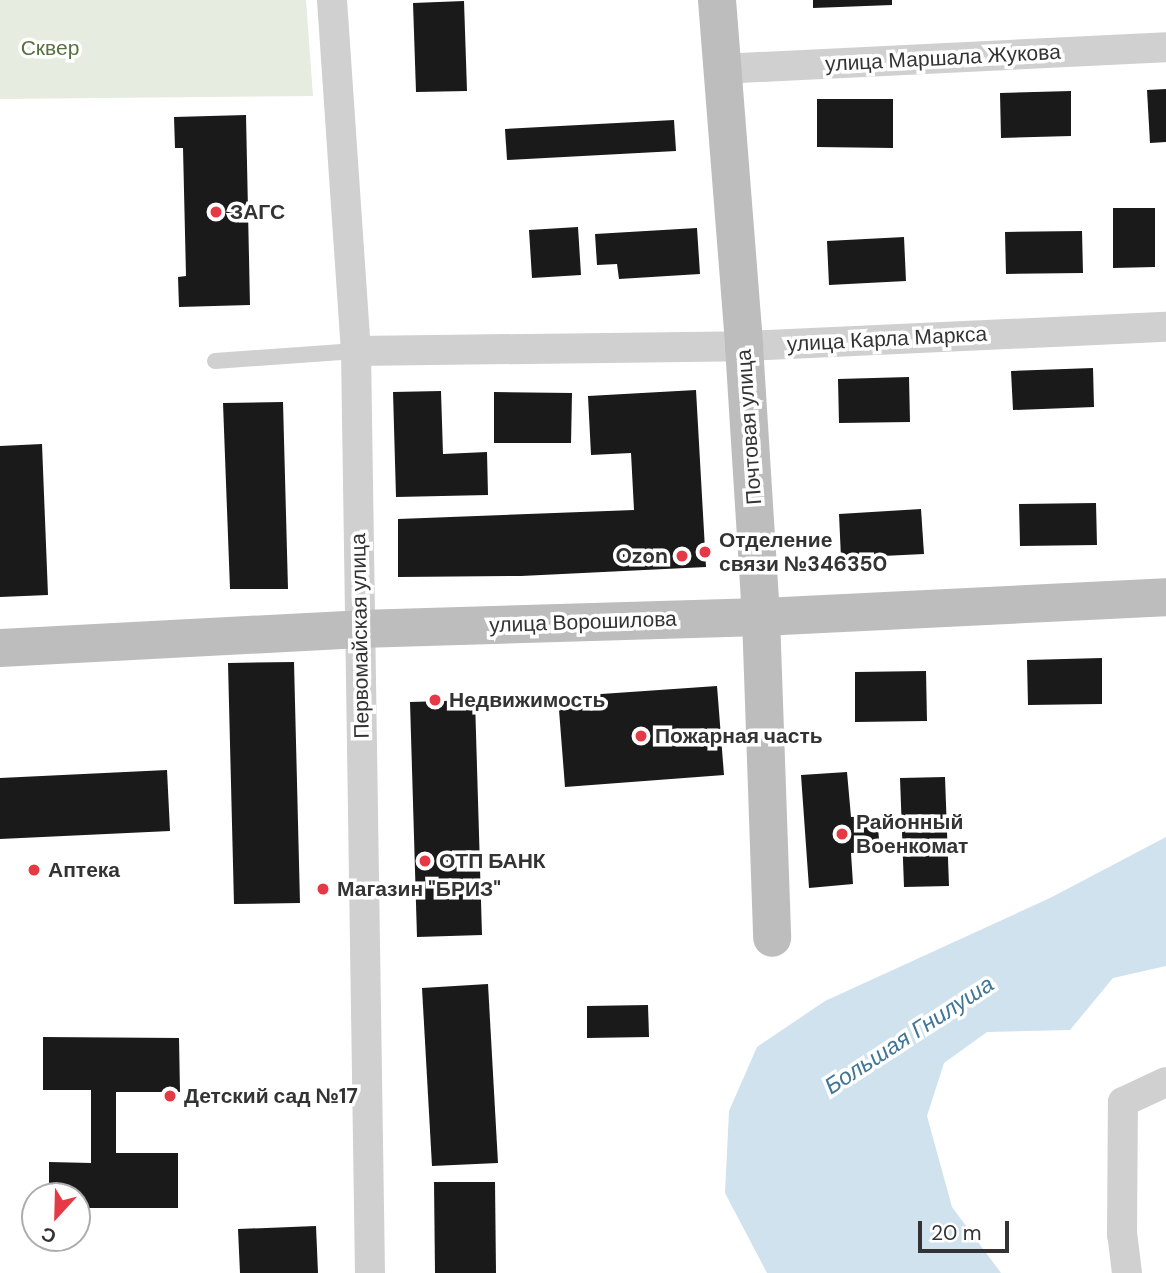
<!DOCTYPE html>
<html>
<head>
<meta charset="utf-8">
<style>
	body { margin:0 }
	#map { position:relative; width:1166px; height:1273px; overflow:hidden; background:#fff; font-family:"DM Sans",sans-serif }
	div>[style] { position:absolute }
	.green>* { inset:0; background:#e6ecdf }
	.water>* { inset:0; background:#cfe2ee }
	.building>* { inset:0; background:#1a1a1a }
	.lane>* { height:16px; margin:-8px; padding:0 8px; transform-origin:8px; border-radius:8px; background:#d0d0d0 }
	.street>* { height:30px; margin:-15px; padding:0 15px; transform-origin:15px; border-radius:15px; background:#d0d0d0 }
	.secondary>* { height:38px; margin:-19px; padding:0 19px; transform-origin:19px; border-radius:19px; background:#bdbdbd }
	.dots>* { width:19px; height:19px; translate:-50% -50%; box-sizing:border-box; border:4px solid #fff; border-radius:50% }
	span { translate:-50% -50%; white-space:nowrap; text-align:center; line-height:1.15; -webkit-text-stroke:7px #fff; paint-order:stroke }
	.park-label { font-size:21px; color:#56703f }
	.street-label { font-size:21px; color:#333 }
	.poi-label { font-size:21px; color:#333; font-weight:700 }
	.left { translate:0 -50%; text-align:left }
	.right { translate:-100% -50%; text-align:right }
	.water-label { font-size:23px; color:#3f7597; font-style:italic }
	.north { position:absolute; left:21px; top:1182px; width:70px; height:70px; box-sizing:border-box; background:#fff; border:2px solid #adadad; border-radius:50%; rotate:202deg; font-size:19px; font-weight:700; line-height:28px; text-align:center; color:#333 }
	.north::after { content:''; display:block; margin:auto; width:24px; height:32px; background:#e63946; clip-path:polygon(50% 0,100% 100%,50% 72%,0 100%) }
	.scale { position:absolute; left:918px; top:1221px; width:91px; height:32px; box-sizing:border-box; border:4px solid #333; border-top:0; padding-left:9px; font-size:21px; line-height:24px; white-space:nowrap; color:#333; -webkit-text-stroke:5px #fff; paint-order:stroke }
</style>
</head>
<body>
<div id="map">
	<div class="green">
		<i style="clip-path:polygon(0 0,306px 0,313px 96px,0 99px)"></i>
	</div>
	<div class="water">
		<i style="clip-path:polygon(1166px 837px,1166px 966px,1113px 978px,1070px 1030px,987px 1032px,944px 1063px,927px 1116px,952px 1207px,1001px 1273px,767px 1273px,725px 1193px,729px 1111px,757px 1047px,825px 1001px,1050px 898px)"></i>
	</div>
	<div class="building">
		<i style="clip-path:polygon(813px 0,892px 0,892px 5px,813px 8px)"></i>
		<i style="clip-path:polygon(464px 1px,467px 91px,416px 92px,413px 3px)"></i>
		<i style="clip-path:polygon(1166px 89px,1166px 142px,1150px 143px,1147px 90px)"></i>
		<i style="clip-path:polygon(1071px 91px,1071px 136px,1001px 138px,1000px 93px)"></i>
		<i style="clip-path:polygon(817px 99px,893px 99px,893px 148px,817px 147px)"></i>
		<i style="clip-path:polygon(246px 115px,250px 305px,179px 307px,178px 277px,186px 276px,183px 148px,175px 148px,174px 117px)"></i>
		<i style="clip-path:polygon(674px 120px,676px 151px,507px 160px,505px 129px)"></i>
		<i style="clip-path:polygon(1113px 208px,1155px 208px,1155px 267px,1113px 268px)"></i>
		<i style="clip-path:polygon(578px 227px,581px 275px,532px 278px,529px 230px)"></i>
		<i style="clip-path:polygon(697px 228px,700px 274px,619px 279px,617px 264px,597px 265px,595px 234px)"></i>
		<i style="clip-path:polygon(1082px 231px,1083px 273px,1006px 274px,1005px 232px)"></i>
		<i style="clip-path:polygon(904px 237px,906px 281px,829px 285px,827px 241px)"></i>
		<i style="clip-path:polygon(1093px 368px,1094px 407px,1013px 410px,1011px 371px)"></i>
		<i style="clip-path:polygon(909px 377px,910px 422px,839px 423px,838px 379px)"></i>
		<i style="clip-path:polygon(696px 390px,706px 567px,521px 576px,398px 577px,398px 519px,634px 510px,631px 453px,591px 455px,588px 396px)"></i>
		<i style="clip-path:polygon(441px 391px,443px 454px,487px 452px,488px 495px,396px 497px,393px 392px)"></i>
		<i style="clip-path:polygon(494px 392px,572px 393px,571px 443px,494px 443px)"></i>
		<i style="clip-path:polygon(283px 402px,288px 589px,230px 589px,223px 403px)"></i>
		<i style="clip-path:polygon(42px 444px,48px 595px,0 597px,0 446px)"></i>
		<i style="clip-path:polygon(1096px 503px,1097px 545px,1020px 546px,1019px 504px)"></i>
		<i style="clip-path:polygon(921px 509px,924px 554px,841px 558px,839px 514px)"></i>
		<i style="clip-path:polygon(1102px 658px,1102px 704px,1028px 705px,1027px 660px)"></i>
		<i style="clip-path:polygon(294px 662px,300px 903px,234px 904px,228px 663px)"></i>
		<i style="clip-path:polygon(926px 671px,927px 721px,855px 722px,855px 672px)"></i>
		<i style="clip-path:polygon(717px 686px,724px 775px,565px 787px,558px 697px)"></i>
		<i style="clip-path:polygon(475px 700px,482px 935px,417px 937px,410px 702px)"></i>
		<i style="clip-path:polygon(167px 770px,170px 831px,0 839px,0 778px)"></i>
		<i style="clip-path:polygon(847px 772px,851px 817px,877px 816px,880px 851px,851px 853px,853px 884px,809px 888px,801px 775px)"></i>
		<i style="clip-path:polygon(945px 777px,949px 886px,904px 887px,900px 778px)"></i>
		<i style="clip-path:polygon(488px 984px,498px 1163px,432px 1166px,422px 988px)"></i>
		<i style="clip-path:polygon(648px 1005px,649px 1037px,587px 1038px,587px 1006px)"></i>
		<i style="clip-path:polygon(43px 1037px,179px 1038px,180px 1092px,116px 1092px,116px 1153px,178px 1153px,178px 1208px,77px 1208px,77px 1196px,49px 1196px,49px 1162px,91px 1163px,91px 1090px,43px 1090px)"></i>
		<i style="clip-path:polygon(434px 1182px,495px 1182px,496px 1273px,435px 1273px)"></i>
		<i style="clip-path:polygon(316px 1226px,318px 1273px,240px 1273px,238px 1229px)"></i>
	</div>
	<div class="lane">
		<i style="left:215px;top:361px;width:141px;rotate:-4.1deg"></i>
	</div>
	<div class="street">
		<i style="left:332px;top:0;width:352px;rotate:86.1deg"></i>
		<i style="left:356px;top:351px;width:922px;rotate:89.13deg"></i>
		<i style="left:720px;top:69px;width:447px;rotate:-2.8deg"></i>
		<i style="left:356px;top:351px;width:388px;rotate:-0.7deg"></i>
		<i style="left:744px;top:346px;width:422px;rotate:-2.6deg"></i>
		<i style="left:1127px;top:1273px;width:38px;rotate:-97deg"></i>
		<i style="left:1122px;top:1235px;width:133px;rotate:-89.6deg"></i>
		<i style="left:1123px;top:1102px;width:47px;rotate:-24.9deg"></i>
	</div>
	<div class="secondary">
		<i style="left:717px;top:0;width:347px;rotate:85.5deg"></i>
		<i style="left:744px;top:346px;width:272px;rotate:86.4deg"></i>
		<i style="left:761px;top:617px;width:321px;rotate:88deg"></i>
		<i style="left:0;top:648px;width:361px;rotate:-3deg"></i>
		<i style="left:360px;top:629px;width:401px;rotate:-1.7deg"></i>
		<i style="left:761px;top:617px;width:405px;rotate:-2.8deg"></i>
	</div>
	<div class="dots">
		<i style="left:216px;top:212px;background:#e63946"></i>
		<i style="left:705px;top:552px;background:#e63946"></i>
		<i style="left:682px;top:556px;background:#e63946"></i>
		<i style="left:435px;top:700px;background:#e63946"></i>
		<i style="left:641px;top:736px;background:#e63946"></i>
		<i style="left:842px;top:834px;background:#e63946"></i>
		<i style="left:425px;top:861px;background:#e63946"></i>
		<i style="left:34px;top:870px;background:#e63946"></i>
		<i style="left:323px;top:889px;background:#e63946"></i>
		<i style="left:170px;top:1096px;background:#e63946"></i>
	</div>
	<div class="park-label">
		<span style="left:50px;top:48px">Сквер</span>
	</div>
	<div class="street-label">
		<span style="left:943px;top:58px;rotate:-3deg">улица Маршала Жукова</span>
		<span style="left:887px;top:339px;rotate:-3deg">улица Карла Маркса</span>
		<span style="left:749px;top:427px;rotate:-94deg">Почтовая улица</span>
		<span style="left:583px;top:622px;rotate:-2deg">улица Ворошилова</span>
		<span style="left:360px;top:636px;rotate:-91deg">Первомайская улица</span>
	</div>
	<div class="poi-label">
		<span class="left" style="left:230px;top:212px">ЗАГС</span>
		<span class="left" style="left:719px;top:552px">Отделение<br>связи №346350</span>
		<span class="right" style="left:668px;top:556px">Ozon</span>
		<span class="left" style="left:449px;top:700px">Недвижимость</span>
		<span class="left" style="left:655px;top:736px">Пожарная часть</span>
		<span class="left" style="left:856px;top:834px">Районный<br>Военкомат</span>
		<span class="left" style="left:439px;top:861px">ОТП БАНК</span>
		<span class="left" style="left:48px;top:870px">Аптека</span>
		<span class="left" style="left:337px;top:889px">Магазин "БРИЗ"</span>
		<span class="left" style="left:184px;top:1096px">Детский сад №17</span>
	</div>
	<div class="water-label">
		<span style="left:909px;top:1035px;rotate:-33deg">Большая Гнилуша</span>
	</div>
	<div class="north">С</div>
	<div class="scale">20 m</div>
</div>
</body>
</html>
